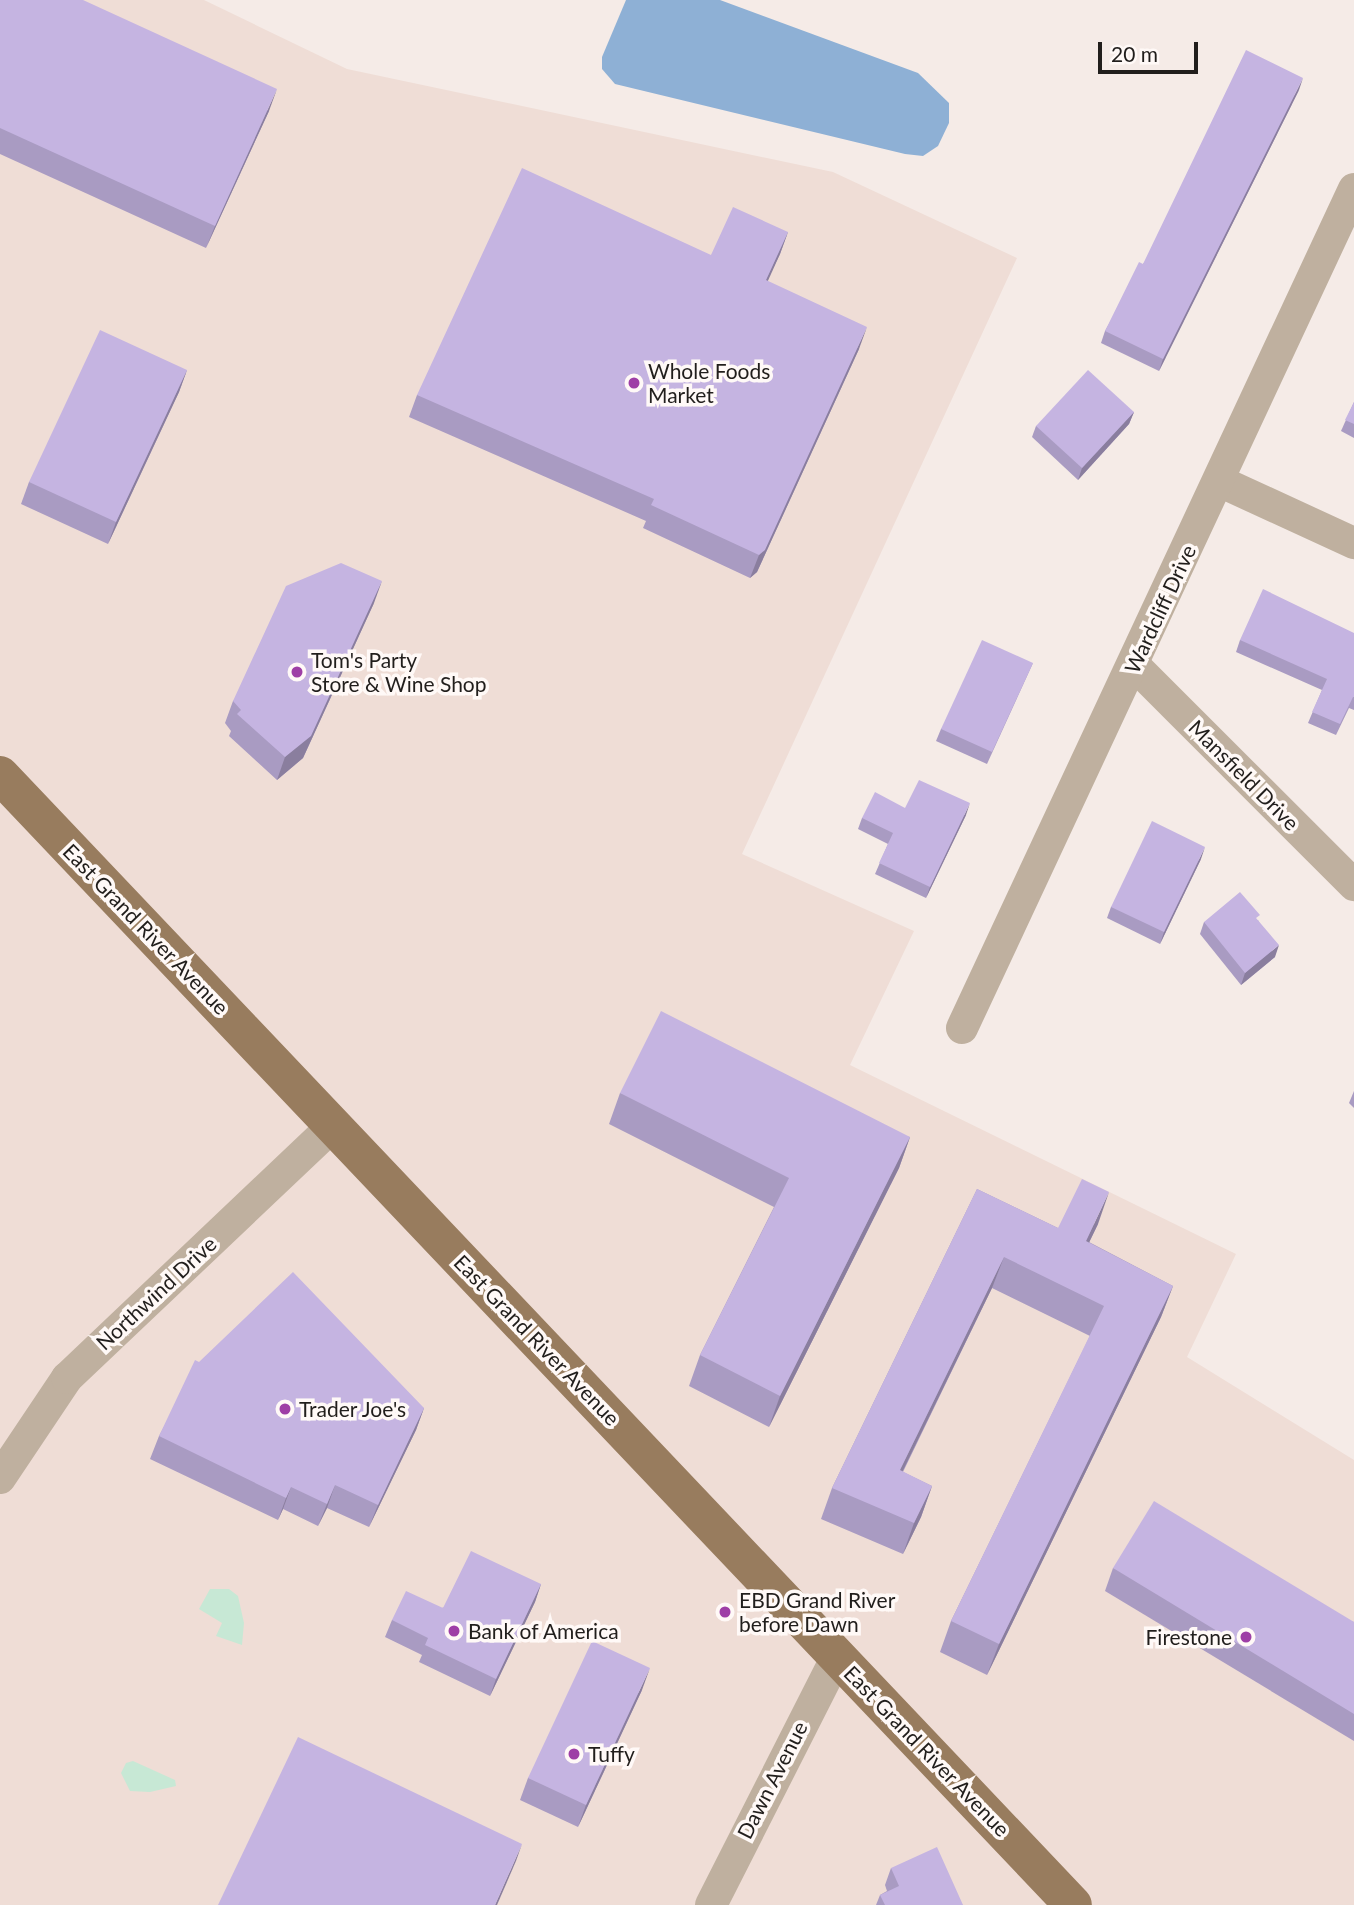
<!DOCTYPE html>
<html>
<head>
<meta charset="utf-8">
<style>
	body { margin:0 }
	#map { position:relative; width:1354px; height:1905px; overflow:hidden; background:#f5ebe7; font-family:Lato,sans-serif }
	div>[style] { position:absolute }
	.built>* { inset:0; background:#efddd6 }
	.green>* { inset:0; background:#c7e8d5 }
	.water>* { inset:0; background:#8eb0d5 }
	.street>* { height:32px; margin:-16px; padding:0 16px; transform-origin:16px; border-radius:16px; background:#bfb09f }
	.primary>* { height:38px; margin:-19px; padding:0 19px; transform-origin:19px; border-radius:19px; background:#987c5e }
	.wall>* { inset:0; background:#a99bc2 }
	.shaded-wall>* { inset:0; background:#8a7e9e }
	.building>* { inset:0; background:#c5b4e1 }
	.dots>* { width:19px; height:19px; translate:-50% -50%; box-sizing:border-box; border:4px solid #fff9f7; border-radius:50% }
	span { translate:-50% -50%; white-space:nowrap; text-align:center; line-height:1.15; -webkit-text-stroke:7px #fff9f7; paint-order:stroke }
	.poi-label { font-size:21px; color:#211e1c }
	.left { translate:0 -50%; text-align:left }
	.right { translate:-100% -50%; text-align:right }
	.street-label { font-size:21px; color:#211e1c }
	.scale { position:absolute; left:1098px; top:42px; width:100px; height:32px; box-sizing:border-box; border:4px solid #211e1c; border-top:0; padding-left:9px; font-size:21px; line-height:24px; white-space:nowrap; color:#211e1c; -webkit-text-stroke:5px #fff9f7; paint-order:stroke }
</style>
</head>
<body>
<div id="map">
	<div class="built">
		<i style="clip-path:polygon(0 0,204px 0,347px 69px,833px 172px,1017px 258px,742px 854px,914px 931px,850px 1065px,1236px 1254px,1187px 1357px,1354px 1460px,1354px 1905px,0 1905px)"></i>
	</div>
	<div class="green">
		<i style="clip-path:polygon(210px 1589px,229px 1589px,238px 1596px,244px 1623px,242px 1645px,216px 1636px,222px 1623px,199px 1609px)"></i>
		<i style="clip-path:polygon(133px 1761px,175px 1780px,176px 1786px,150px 1792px,130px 1791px,121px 1773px,126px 1763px)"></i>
	</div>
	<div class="water">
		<i style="clip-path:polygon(626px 0,720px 0,918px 73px,949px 103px,949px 123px,938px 146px,923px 156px,905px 154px,615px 84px,602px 69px,602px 57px)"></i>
	</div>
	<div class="street">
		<i style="left:1219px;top:481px;width:149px;rotate:24.7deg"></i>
		<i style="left:1135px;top:666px;width:310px;rotate:45deg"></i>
		<i style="left:962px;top:1028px;width:926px;rotate:-64.96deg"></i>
		<i style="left:0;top:1478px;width:120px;rotate:-56.2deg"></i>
		<i style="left:67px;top:1378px;width:366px;rotate:-43.5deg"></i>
		<i style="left:711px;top:1905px;width:278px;rotate:-63.1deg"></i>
	</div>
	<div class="primary">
		<i style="left:0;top:775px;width:1558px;rotate:46.48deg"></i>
	</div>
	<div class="wall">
		<i style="clip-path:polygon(0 0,269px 111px,206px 248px,0 154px)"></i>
		<i style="clip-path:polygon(1299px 90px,1159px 371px,1101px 343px,1105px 331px,1143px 264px)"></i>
		<i style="clip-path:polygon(788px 232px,780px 254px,767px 281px,859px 349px,757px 572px,750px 578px,643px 528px,646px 521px,409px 417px,417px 395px,711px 255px)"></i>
		<i style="clip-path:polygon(187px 370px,179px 392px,108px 544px,21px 504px,29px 482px)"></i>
		<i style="clip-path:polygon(1354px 402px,1354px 438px,1341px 431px)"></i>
		<i style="clip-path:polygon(1134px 412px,1129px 424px,1078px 480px,1032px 437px,1036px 426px)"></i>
		<i style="clip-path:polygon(374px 603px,303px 758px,277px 780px,229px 736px,231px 731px,225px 723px,233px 701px)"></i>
		<i style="clip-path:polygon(1354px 633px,1354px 710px,1349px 708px,1336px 735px,1308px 723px,1322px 690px,1236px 652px,1240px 640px)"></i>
		<i style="clip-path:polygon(1033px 663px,1028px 674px,987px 764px,936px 741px,941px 729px)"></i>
		<i style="clip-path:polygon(905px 808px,966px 815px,926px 898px,875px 874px,888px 844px,858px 829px,862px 818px)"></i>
		<i style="clip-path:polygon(1201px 859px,1160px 944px,1107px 918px,1111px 907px)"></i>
		<i style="clip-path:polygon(1258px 920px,1275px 957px,1241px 985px,1200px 934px,1204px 922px)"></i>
		<i style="clip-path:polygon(1354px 1091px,1354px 1108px,1349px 1103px)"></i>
		<i style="clip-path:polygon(620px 1093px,910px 1137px,899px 1168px,769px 1427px,689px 1386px,700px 1355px,774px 1207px,609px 1124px)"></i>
		<i style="clip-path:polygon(977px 1189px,1058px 1228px,1098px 1224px,1089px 1242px,1173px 1286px,1161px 1317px,987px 1675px,940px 1652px,951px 1621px,1090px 1336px,992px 1288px,903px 1472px,932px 1486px,921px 1517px,903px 1554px,821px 1519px,832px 1488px)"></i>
		<i style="clip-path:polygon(199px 1362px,424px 1408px,416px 1430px,369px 1527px,327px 1508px,318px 1526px,283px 1509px,278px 1520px,150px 1459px,159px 1436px)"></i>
		<i style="clip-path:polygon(1113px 1568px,1354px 1622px,1354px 1741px,1105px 1591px)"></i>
		<i style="clip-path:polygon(541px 1584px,535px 1602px,490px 1696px,419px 1662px,422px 1655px,385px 1637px,392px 1620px)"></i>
		<i style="clip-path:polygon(642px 1690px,578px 1827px,520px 1800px,528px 1778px)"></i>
		<i style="clip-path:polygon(891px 1868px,963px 1905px,876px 1905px,880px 1895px,887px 1891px,885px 1885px)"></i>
	</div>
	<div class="shaded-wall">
		<i style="clip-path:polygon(1303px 78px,1299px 90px,1159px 371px,1163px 359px)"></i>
		<i style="clip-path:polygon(277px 89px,269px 111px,206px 248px,215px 226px)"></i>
		<i style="clip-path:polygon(788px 232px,780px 254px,758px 303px,766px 280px)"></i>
		<i style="clip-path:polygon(867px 327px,859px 349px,757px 572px,750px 578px,759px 555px)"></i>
		<i style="clip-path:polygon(187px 370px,179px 392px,108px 544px,116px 522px)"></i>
		<i style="clip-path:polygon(1134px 412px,1129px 424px,1078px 480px,1082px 468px)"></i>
		<i style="clip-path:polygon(382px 581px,374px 603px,303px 758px,277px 780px,285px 757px)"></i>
		<i style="clip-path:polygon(970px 803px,966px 815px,926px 898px,930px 887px)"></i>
		<i style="clip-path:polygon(1205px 847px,1201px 859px,1160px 944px,1164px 932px)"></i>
		<i style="clip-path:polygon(1279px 945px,1275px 957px,1241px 985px,1245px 973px)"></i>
		<i style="clip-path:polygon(910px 1137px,899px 1168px,769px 1427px,780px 1396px)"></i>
		<i style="clip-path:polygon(1109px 1192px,1098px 1224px,1075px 1272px,1086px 1241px)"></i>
		<i style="clip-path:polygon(1004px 1257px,992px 1288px,888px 1501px,900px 1470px)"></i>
		<i style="clip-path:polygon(1173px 1286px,1161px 1317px,987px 1675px,999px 1644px)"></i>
		<i style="clip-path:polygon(424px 1408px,416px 1430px,369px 1527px,378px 1505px)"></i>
		<i style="clip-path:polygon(335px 1485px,327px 1508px,318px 1526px,327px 1504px)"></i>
		<i style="clip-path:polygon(932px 1486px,921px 1517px,903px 1554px,914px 1523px)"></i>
		<i style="clip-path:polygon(291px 1487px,283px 1509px,278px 1520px,286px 1498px)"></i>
		<i style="clip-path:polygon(541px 1584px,535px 1602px,490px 1696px,496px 1679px)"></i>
		<i style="clip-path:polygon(650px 1668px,642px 1690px,578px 1827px,586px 1805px)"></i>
		<i style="clip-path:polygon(522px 1844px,516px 1861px,497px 1905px,495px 1905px)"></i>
	</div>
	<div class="building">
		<i style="clip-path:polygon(0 0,83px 0,277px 89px,215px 226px,0 128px)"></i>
		<i style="clip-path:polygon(1246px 50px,1303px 78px,1163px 359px,1105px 331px,1139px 262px,1143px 264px)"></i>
		<i style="clip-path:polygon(522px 168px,711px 255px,733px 207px,788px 232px,766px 280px,867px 327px,765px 550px,759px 555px,651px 505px,654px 499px,417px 395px)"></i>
		<i style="clip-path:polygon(100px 330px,187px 370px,116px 522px,29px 482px)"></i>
		<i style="clip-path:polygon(1088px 370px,1134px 412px,1082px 468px,1036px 426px)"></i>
		<i style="clip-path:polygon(1354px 402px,1354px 424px,1345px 420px)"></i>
		<i style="clip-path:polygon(341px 563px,382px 581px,311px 736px,285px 757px,237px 714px,241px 710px,233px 701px,286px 586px)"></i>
		<i style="clip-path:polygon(1263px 589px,1354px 633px,1354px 697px,1353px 697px,1340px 724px,1312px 712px,1327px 679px,1240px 640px)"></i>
		<i style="clip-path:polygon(982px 640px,1033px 663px,992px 752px,941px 729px)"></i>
		<i style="clip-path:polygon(919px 780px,970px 803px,930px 887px,879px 863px,893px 833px,862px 818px,875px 792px,905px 808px)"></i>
		<i style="clip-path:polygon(1152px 821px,1205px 847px,1164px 932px,1111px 907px)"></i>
		<i style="clip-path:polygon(1240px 892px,1260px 915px,1256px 918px,1279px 945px,1245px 973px,1204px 922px)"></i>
		<i style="clip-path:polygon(661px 1011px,910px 1137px,780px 1396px,700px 1355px,789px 1178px,620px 1093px)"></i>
		<i style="clip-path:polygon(1082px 1179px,1109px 1192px,1086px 1241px,1173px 1286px,999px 1644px,951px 1621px,1104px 1306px,1004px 1257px,900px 1470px,932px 1486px,914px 1523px,832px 1488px,977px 1189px,1058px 1228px)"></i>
		<i style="clip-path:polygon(293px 1272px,424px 1408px,378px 1505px,335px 1485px,327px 1504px,291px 1487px,286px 1498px,159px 1436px,195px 1360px,199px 1362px)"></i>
		<i style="clip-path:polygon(1154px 1501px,1354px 1622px,1354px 1714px,1113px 1568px)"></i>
		<i style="clip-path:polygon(471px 1551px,541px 1584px,496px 1679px,425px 1645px,428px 1638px,392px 1620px,406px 1591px,443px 1608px)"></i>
		<i style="clip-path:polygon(592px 1641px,650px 1668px,586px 1805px,528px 1778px)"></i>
		<i style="clip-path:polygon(298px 1737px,522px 1844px,495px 1905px,218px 1905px)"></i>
		<i style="clip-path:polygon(937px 1847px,963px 1905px,885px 1905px,880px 1895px,899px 1886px,891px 1868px)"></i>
	</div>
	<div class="dots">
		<i style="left:634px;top:383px;background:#9e3ea6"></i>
		<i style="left:297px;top:672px;background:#9e3ea6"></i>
		<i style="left:285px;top:1409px;background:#9e3ea6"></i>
		<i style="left:725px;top:1612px;background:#9e3ea6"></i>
		<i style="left:454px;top:1631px;background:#9e3ea6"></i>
		<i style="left:1246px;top:1637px;background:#9e3ea6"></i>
		<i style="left:574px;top:1754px;background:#9e3ea6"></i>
	</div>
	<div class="poi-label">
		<span class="left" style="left:648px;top:383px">Whole Foods<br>Market</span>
		<span class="left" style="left:311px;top:672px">Tom's Party<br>Store &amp; Wine Shop</span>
		<span class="left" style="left:299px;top:1409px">Trader Joe's</span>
		<span class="left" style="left:739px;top:1612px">EBD Grand River<br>before Dawn</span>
		<span class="left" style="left:468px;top:1631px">Bank of America</span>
		<span class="right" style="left:1232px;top:1637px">Firestone</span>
		<span class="left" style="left:588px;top:1754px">Tuffy</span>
	</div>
	<div class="street-label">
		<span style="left:1160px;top:609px;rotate:-65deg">Wardcliff Drive</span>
		<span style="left:1244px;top:775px;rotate:45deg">Mansfield Drive</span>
		<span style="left:146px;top:929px;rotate:46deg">East Grand River Avenue</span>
		<span style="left:156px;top:1293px;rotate:-43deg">Northwind Drive</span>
		<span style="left:537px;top:1340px;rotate:46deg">East Grand River Avenue</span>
		<span style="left:927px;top:1751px;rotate:46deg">East Grand River Avenue</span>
		<span style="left:772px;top:1780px;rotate:-63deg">Dawn Avenue</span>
	</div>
	<div class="scale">20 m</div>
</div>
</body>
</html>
